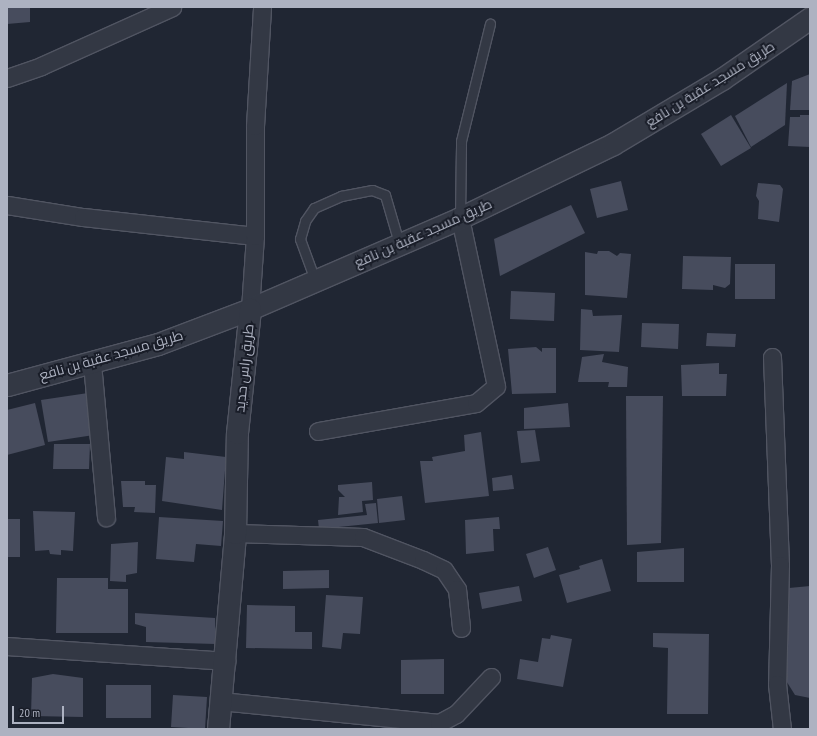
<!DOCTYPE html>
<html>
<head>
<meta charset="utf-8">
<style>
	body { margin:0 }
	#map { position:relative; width:817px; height:736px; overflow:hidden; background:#202633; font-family:"PT Sans Narrow",Cairo,sans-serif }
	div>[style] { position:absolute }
	.building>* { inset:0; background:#474c5d }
	.roads { filter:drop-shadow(1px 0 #515562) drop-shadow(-1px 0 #515562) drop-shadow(0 1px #515562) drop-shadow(0 -1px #515562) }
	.service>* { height:9px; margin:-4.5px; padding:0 4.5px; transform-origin:4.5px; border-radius:4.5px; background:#333844 }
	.minor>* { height:17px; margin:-8.5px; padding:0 8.5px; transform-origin:8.5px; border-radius:8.5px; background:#333844 }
	.tertiary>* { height:21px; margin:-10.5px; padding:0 10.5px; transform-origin:10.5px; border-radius:10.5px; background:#333844 }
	span { translate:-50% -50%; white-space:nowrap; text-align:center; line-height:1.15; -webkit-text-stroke:4px #191d28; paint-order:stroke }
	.street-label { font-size:14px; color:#adb2c1 }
	.frame { position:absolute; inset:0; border:8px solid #adb2c1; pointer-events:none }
	.scale { position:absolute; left:12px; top:706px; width:52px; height:18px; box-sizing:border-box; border:2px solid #adb2c1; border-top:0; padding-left:5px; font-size:12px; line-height:14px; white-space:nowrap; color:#adb2c1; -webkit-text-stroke:3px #191d28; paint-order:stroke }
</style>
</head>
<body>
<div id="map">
	<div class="building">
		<i style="clip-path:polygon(7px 7px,30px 7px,30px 22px,7px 24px)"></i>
		<i style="clip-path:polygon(810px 74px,810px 110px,790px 110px,792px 81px)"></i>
		<i style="clip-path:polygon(787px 83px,785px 125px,751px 147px,735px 116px)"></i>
		<i style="clip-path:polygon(731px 115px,751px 148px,721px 166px,701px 134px)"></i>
		<i style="clip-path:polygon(800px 115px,810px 115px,810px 147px,788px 146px,790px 117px,800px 117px)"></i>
		<i style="clip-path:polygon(621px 181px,628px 210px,597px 218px,590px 189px)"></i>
		<i style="clip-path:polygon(758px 183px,780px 185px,783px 189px,779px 222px,758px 219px,759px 201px,756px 196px)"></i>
		<i style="clip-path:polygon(571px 205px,585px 233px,500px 276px,494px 239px)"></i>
		<i style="clip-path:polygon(598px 251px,609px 251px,617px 256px,620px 253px,631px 254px,627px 298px,585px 295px,585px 252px,597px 254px)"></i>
		<i style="clip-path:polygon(683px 256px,731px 257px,730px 284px,725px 288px,713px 285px,713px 290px,682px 289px)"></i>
		<i style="clip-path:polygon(735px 264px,775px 264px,775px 299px,735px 299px)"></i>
		<i style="clip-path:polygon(511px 291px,555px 293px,554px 321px,510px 319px)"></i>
		<i style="clip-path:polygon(581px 309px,592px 310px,593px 316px,622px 315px,619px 352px,580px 350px)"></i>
		<i style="clip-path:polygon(642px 323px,679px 324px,678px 349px,641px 347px)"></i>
		<i style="clip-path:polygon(707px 333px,736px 334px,735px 347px,706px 346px)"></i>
		<i style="clip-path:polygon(536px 347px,542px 352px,542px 348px,556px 348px,556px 393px,512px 394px,508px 349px)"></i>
		<i style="clip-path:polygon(604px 354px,602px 362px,628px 367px,627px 387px,608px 387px,609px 382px,578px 382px,582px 357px)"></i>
		<i style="clip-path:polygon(719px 363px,719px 374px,727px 374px,726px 396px,682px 396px,681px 365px)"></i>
		<i style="clip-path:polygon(88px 393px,94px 435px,48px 442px,41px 400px)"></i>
		<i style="clip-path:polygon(626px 396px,663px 396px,661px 543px,627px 545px)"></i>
		<i style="clip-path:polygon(35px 403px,45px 445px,7px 455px,7px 410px)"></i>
		<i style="clip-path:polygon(568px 403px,570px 427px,524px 429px,524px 408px)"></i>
		<i style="clip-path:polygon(535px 430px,540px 461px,521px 463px,517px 431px)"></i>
		<i style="clip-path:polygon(481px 432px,489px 496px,425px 503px,420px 461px,433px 461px,432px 457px,465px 451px,464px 435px)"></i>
		<i style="clip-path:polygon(54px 444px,90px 444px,89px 469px,53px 469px)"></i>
		<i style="clip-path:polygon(184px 452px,226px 457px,222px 510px,162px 501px,166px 457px,184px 459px)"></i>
		<i style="clip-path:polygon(512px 475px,514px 489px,493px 491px,492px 478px)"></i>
		<i style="clip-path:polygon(121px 481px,145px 481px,145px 485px,156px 485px,155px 513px,134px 512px,135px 507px,123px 507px)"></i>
		<i style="clip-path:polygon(372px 482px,373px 500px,362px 501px,363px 512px,338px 515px,339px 497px,345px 497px,338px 490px,338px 485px)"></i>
		<i style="clip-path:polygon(402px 496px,405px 520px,379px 523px,377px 499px)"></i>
		<i style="clip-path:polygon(376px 503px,378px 523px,319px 529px,318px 520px,367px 515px,365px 504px)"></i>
		<i style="clip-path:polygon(33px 511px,75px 512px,73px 551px,61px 550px,61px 555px,50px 554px,49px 550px,35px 551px)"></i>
		<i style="clip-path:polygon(159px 517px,223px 521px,221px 546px,196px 544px,194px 562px,156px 559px)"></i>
		<i style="clip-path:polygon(499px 517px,500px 529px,493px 529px,494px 551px,466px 554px,465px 520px)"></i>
		<i style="clip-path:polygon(7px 519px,20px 519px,20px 557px,7px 557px)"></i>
		<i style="clip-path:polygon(138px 542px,137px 573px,126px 575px,126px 582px,110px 581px,111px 544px)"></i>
		<i style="clip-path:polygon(548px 547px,556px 570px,534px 578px,526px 554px)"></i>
		<i style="clip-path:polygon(684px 548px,684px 582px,637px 582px,637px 552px)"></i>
		<i style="clip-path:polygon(602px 559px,611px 591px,567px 603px,559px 575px,580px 569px,579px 566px)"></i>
		<i style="clip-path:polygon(329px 570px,329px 588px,283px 589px,283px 571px)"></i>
		<i style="clip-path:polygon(57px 578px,108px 578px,108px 589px,128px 589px,128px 633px,56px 633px)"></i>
		<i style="clip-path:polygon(519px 586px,522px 601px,482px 609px,479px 593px)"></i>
		<i style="clip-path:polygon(810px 586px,810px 698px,795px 695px,785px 679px,789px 588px)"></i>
		<i style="clip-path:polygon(326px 595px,363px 597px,360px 634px,343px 633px,341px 649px,322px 647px)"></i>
		<i style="clip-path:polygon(247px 605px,295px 606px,295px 632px,312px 632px,312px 649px,246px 648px)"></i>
		<i style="clip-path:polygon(135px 613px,215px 618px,216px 644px,146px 642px,146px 627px,135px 624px)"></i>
		<i style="clip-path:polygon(653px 633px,709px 634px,708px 714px,667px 714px,668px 648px,653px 647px)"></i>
		<i style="clip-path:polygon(551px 635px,572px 639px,563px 687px,517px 679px,520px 659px,538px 662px,542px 638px,550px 639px)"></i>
		<i style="clip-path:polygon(444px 659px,444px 694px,401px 694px,401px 660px)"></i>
		<i style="clip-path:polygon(53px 674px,83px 678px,83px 717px,31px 716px,32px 678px)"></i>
		<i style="clip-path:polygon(106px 685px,151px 685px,151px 718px,106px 718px)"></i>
		<i style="clip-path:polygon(173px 695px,207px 697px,205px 729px,171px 727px)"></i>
	</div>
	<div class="roads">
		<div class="service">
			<i style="left:460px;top:217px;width:76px;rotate:-89.2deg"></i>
			<i style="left:461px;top:141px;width:121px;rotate:-76.1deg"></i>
			<i style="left:315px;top:280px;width:44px;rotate:-110.1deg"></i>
			<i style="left:300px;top:239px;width:19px;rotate:-74deg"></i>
			<i style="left:305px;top:221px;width:16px;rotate:-55deg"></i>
			<i style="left:314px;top:208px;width:30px;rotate:-24deg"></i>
			<i style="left:341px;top:196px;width:32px;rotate:-11deg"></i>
			<i style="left:372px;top:190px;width:14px;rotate:21deg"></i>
			<i style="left:385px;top:195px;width:50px;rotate:73.7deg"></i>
		</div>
		<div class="minor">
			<i style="left:7px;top:78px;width:36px;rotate:-19deg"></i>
			<i style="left:41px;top:66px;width:144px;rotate:-24.2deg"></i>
			<i style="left:7px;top:205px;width:77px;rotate:9deg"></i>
			<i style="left:83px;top:217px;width:173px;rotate:6.3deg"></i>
			<i style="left:250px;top:309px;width:73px;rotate:-86.1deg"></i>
			<i style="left:255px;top:236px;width:110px;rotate:-90deg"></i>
			<i style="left:255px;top:126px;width:119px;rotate:-86.6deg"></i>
			<i style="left:772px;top:357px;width:208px;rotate:87.8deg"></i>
			<i style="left:780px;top:565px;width:119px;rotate:91.4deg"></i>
			<i style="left:777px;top:684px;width:45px;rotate:83.7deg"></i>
			<i style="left:92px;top:363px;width:155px;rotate:84.8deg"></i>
			<i style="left:318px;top:431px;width:160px;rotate:-10deg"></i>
			<i style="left:476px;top:403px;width:26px;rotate:-40deg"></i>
			<i style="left:496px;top:386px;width:172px;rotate:-102.1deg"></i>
			<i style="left:235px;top:533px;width:128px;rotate:1.8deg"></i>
			<i style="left:363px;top:537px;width:64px;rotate:21deg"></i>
			<i style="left:423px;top:560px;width:23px;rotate:25deg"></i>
			<i style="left:444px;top:570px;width:23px;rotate:56deg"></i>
			<i style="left:457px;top:589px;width:39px;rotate:84deg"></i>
			<i style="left:7px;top:646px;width:220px;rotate:3.9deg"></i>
			<i style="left:220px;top:701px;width:220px;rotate:5.7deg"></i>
			<i style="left:439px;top:723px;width:19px;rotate:-28deg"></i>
			<i style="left:456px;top:714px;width:51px;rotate:-46.6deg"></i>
		</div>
		<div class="tertiary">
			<i style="left:7px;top:385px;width:156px;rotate:-15.2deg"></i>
			<i style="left:158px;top:344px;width:98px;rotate:-20.8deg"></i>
			<i style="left:250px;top:309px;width:229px;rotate:-23.4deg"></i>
			<i style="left:460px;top:218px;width:170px;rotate:-25.8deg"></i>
			<i style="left:613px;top:144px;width:127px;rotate:-30.8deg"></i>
			<i style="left:722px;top:79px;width:107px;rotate:-34.7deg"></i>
			<i style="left:218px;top:729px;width:197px;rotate:-85deg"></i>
			<i style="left:235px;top:533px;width:100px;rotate:-88.9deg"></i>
			<i style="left:237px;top:433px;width:125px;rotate:-84deg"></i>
		</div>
	</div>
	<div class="street-label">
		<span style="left:710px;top:84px;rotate:-32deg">طريق مسجد عقبة بن نافع</span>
		<span style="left:423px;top:233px;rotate:-24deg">طريق مسجد عقبة بن نافع</span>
		<span style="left:111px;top:355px;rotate:-16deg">طريق مسجد عقبة بن نافع</span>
		<span style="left:244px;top:368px;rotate:-84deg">طريق راس حديد</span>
	</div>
	<div class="frame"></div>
	<div class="scale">20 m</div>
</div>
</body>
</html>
